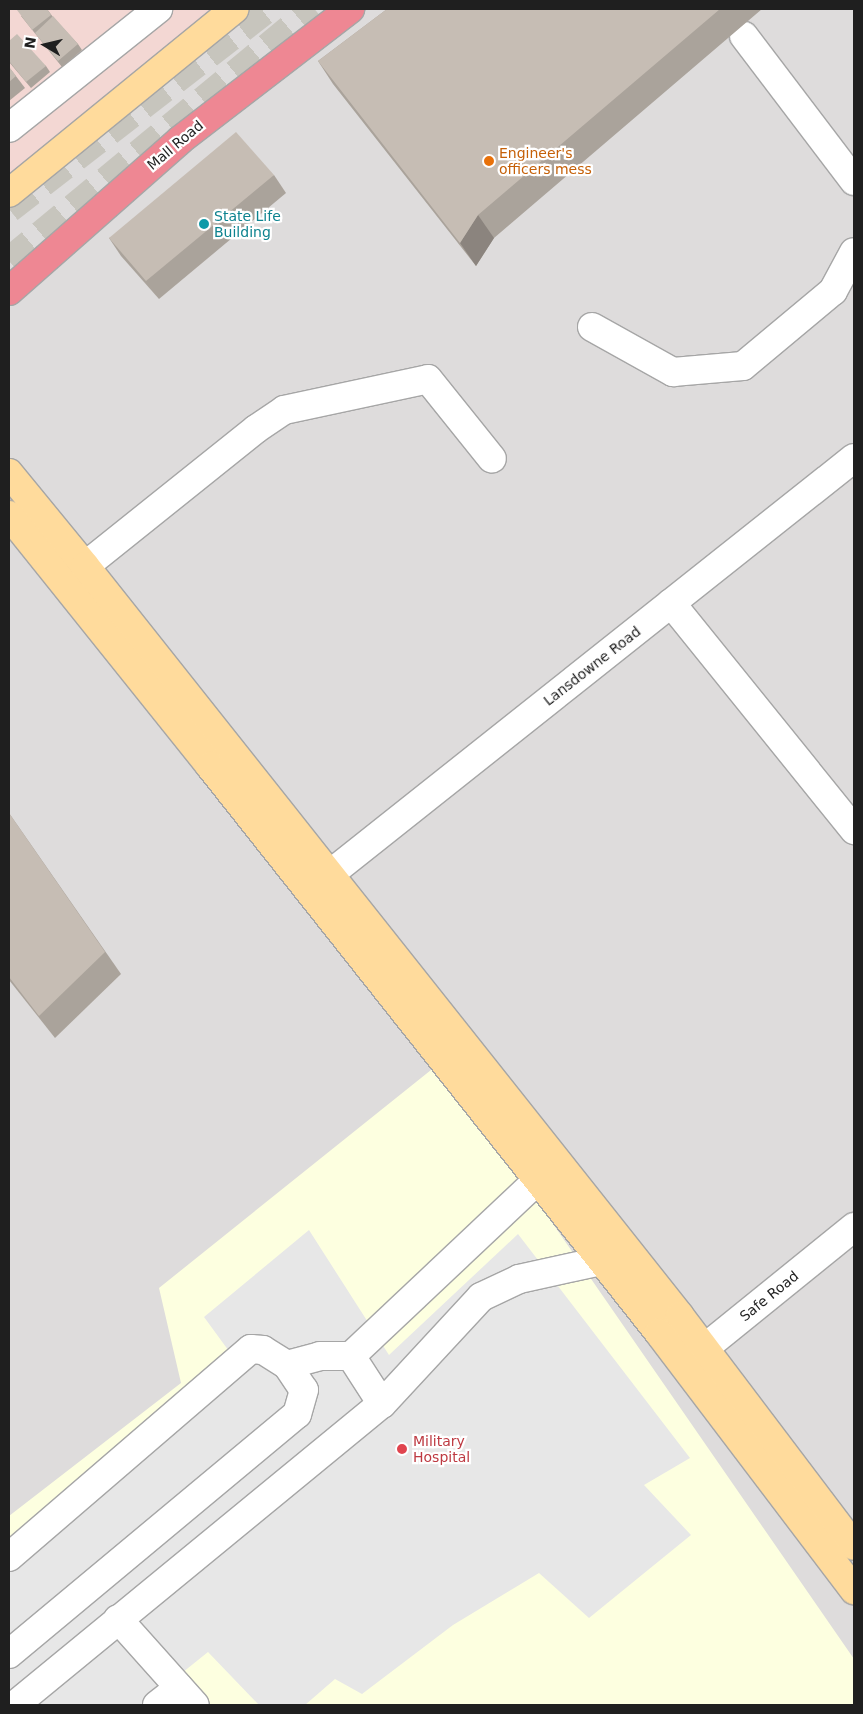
<!DOCTYPE html>
<html>
<head>
<meta charset="utf-8">
<style>
	body { margin:0 }
	#map { position:relative; width:863px; height:1714px; overflow:hidden; background:#f1eee5; font-family:"DejaVu Sans",sans-serif }
	div>[style] { position:absolute }
	.residential>* { inset:0; background:#dedcdc }
	.commercial>* { inset:0; background:#f3d7d3 }
	.education>* { inset:0; background:#fdffe0 }
	.parking>* { inset:0; background:#e7e7e7 }
	.highway-tunnel>* { height:28px; margin-top:-14px; transform-origin:0; background:repeating-linear-gradient(90deg,#c7c5bd 0 28px,transparent 0 42px) }
	.roads { filter:drop-shadow(1px 0 #a6a6a6) drop-shadow(-1px 0 #a6a6a6) drop-shadow(0 1px #a6a6a6) drop-shadow(0 -1px #a6a6a6) }
	.minor>* { height:28px; margin:-14px; padding:0 14px; transform-origin:14px; border-radius:14px; background:#fff }
	.major>* { height:28px; margin:-14px; padding:0 14px; transform-origin:14px; border-radius:14px; background:#ffdb9c }
	.highway>* { height:28px; margin:-14px; padding:0 14px; transform-origin:14px; border-radius:14px; background:#ee8793 }
	.wall>* { inset:0; background:#aaa39b }
	.shaded-wall>* { inset:0; background:#8b847e }
	.building>* { inset:0; background:#c6bdb4 }
	.dots>* { width:14px; height:14px; translate:-50% -50%; box-sizing:border-box; border:2px solid #fff; border-radius:50% }
	span { translate:-50% -50%; white-space:nowrap; text-align:center; line-height:1.15; -webkit-text-stroke:4.5px #fff; paint-order:stroke }
	.street-label { font-size:14px; color:#1f1f1f }
	.food-label { font-size:14px; color:#c56008 }
	.left { translate:0 -50%; text-align:left }
	.culture-label { font-size:14px; color:#0d838f }
	.health-label { font-size:14px; color:#be3a42 }
	.frame { position:absolute; inset:0; border:10px solid #1f1f1f; pointer-events:none }
	.north { position:absolute; left:20px; top:20px; width:50px; height:50px; -webkit-text-stroke:4px #fff; paint-order:stroke; rotate:279deg; font-size:14px; font-weight:700; line-height:20px; text-align:center; color:#1f1f1f }
	.north::after { content:''; display:block; margin:auto; width:18px; height:22px; background:#1f1f1f; clip-path:polygon(50% 0,100% 100%,50% 72%,0 100%) }
</style>
</head>
<body>
<div id="map">
	<div class="residential">
		<i style="clip-path:polygon(9px 9px,854px 9px,854px 1705px,9px 1705px)"></i>
	</div>
	<div class="commercial">
		<i style="clip-path:polygon(9px 9px,226px 9px,9px 191px)"></i>
	</div>
	<div class="education">
		<i style="clip-path:polygon(441px 1062px,854px 1659px,854px 1705px,9px 1705px,9px 1516px,181px 1383px,159px 1288px)"></i>
	</div>
	<div class="parking">
		<i style="clip-path:polygon(309px 1230px,389px 1355px,518px 1234px,690px 1458px,644px 1485px,691px 1535px,589px 1618px,539px 1573px,453px 1625px,362px 1694px,335px 1679px,305px 1705px,259px 1705px,208px 1652px,142px 1705px,9px 1705px,9px 1548px,234px 1358px,204px 1317px)"></i>
	</div>
	<div class="highway-tunnel">
		<i style="left:9px;top:209px;width:326px;rotate:-37.8deg"></i>
		<i style="left:9px;top:261px;width:396px;rotate:-39.6deg"></i>
	</div>
	<div class="roads">
		<div class="minor">
			<i style="left:744px;top:36px;width:182px;rotate:52.8deg"></i>
			<i style="left:9px;top:128px;width:191px;rotate:-38.6deg"></i>
			<i style="left:592px;top:327px;width:93px;rotate:29.1deg"></i>
			<i style="left:673px;top:372px;width:70px;rotate:-4.9deg"></i>
			<i style="left:743px;top:366px;width:117px;rotate:-39.8deg"></i>
			<i style="left:833px;top:291px;width:44px;rotate:-61.7deg"></i>
			<i style="left:85px;top:566px;width:219px;rotate:-38.7deg"></i>
			<i style="left:256px;top:429px;width:34px;rotate:-34deg"></i>
			<i style="left:284px;top:410px;width:147px;rotate:-12.1deg"></i>
			<i style="left:428px;top:379px;width:102px;rotate:51.3deg"></i>
			<i style="left:671px;top:603px;width:292px;rotate:51.1deg"></i>
			<i style="left:330px;top:874px;width:669px;rotate:-38.45deg"></i>
			<i style="left:351px;top:1356px;width:57px;rotate:57.1deg"></i>
			<i style="left:686px;top:1363px;width:216px;rotate:-39deg"></i>
			<i style="left:287px;top:1365px;width:34px;rotate:-15deg"></i>
			<i style="left:320px;top:1356px;width:31px"></i>
			<i style="left:351px;top:1356px;width:257px;rotate:-43.3deg"></i>
			<i style="left:9px;top:1557px;width:319px;rotate:-40.7deg"></i>
			<i style="left:251px;top:1349px;width:12px;rotate:5deg"></i>
			<i style="left:263px;top:1350px;width:28px;rotate:32deg"></i>
			<i style="left:287px;top:1365px;width:30px;rotate:56deg"></i>
			<i style="left:304px;top:1390px;width:25px;rotate:106deg"></i>
			<i style="left:297px;top:1414px;width:375px;rotate:140.2deg"></i>
			<i style="left:118px;top:1619px;width:115px;rotate:48.2deg"></i>
			<i style="left:15px;top:1705px;width:475px;rotate:-39.4deg"></i>
			<i style="left:382px;top:1404px;width:146px;rotate:-47.2deg"></i>
			<i style="left:481px;top:1297px;width:42px;rotate:-25.3deg"></i>
			<i style="left:519px;top:1279px;width:84px;rotate:-12.4deg"></i>
			<i style="left:157px;top:1705px;width:28px;rotate:-38deg"></i>
		</div>
		<div class="major">
			<i style="left:9px;top:193px;width:291px;rotate:-39.2deg"></i>
			<i style="left:9px;top:473px;width:120px;rotate:50.7deg"></i>
			<i style="left:85px;top:566px;width:957px;rotate:51.57deg"></i>
			<i style="left:680px;top:1316px;width:288px;rotate:52.9deg"></i>
			<i style="left:9px;top:515px;width:322px;rotate:51.3deg"></i>
			<i style="left:210px;top:766px;width:723px;rotate:51.62deg"></i>
			<i style="left:659px;top:1333px;width:323px;rotate:52.8deg"></i>
		</div>
		<div class="highway">
			<i style="left:9px;top:291px;width:228px;rotate:-41.4deg"></i>
			<i style="left:180px;top:140px;width:215px;rotate:-37.6deg"></i>
		</div>
	</div>
	<div class="wall">
		<i style="clip-path:polygon(47px 9px,53px 17px,78px 44px,82px 50px,62px 67px,21px 16px)"></i>
		<i style="clip-path:polygon(387px 9px,762px 9px,494px 238px,476px 266px,333px 84px,318px 61px)"></i>
		<i style="clip-path:polygon(9px 41px,46px 66px,50px 72px,31px 88px,9px 62px)"></i>
		<i style="clip-path:polygon(9px 67px,25px 88px,9px 101px)"></i>
		<i style="clip-path:polygon(274px 175px,286px 193px,159px 299px,121px 256px,109px 238px)"></i>
		<i style="clip-path:polygon(9px 813px,121px 974px,55px 1038px,9px 980px)"></i>
	</div>
	<div class="shaded-wall">
		<i style="clip-path:polygon(478px 215px,494px 238px,476px 266px,460px 243px)"></i>
	</div>
	<div class="building">
		<i style="clip-path:polygon(17px 9px,47px 9px,51px 15px,32px 30px,17px 10px)"></i>
		<i style="clip-path:polygon(387px 9px,720px 9px,478px 215px,460px 243px,318px 61px)"></i>
		<i style="clip-path:polygon(53px 16px,78px 44px,58px 61px,35px 33px)"></i>
		<i style="clip-path:polygon(17px 34px,46px 66px,26px 82px,9px 61px,9px 41px)"></i>
		<i style="clip-path:polygon(9px 67px,16px 76px,9px 82px)"></i>
		<i style="clip-path:polygon(236px 132px,274px 175px,146px 281px,109px 238px)"></i>
		<i style="clip-path:polygon(9px 813px,105px 952px,39px 1016px,9px 977px)"></i>
	</div>
	<div class="dots">
		<i style="left:489px;top:161px;background:#e8710a"></i>
		<i style="left:204px;top:224px;background:#0f9aa8"></i>
		<i style="left:402px;top:1449px;background:#e0444e"></i>
	</div>
	<div class="street-label">
		<span style="left:175px;top:145px;rotate:-40deg">Mall Road</span>
		<span style="left:592px;top:666px;rotate:-38deg">Lansdowne Road</span>
		<span style="left:769px;top:1296px;rotate:-39deg">Safe Road</span>
	</div>
	<div class="food-label">
		<span class="left" style="left:499px;top:161px">Engineer's<br>officers mess</span>
	</div>
	<div class="culture-label">
		<span class="left" style="left:214px;top:224px">State Life<br>Building</span>
	</div>
	<div class="health-label">
		<span class="left" style="left:413px;top:1449px">Military<br>Hospital</span>
	</div>
	<div class="frame"></div>
	<div class="north">N</div>
</div>
</body>
</html>
